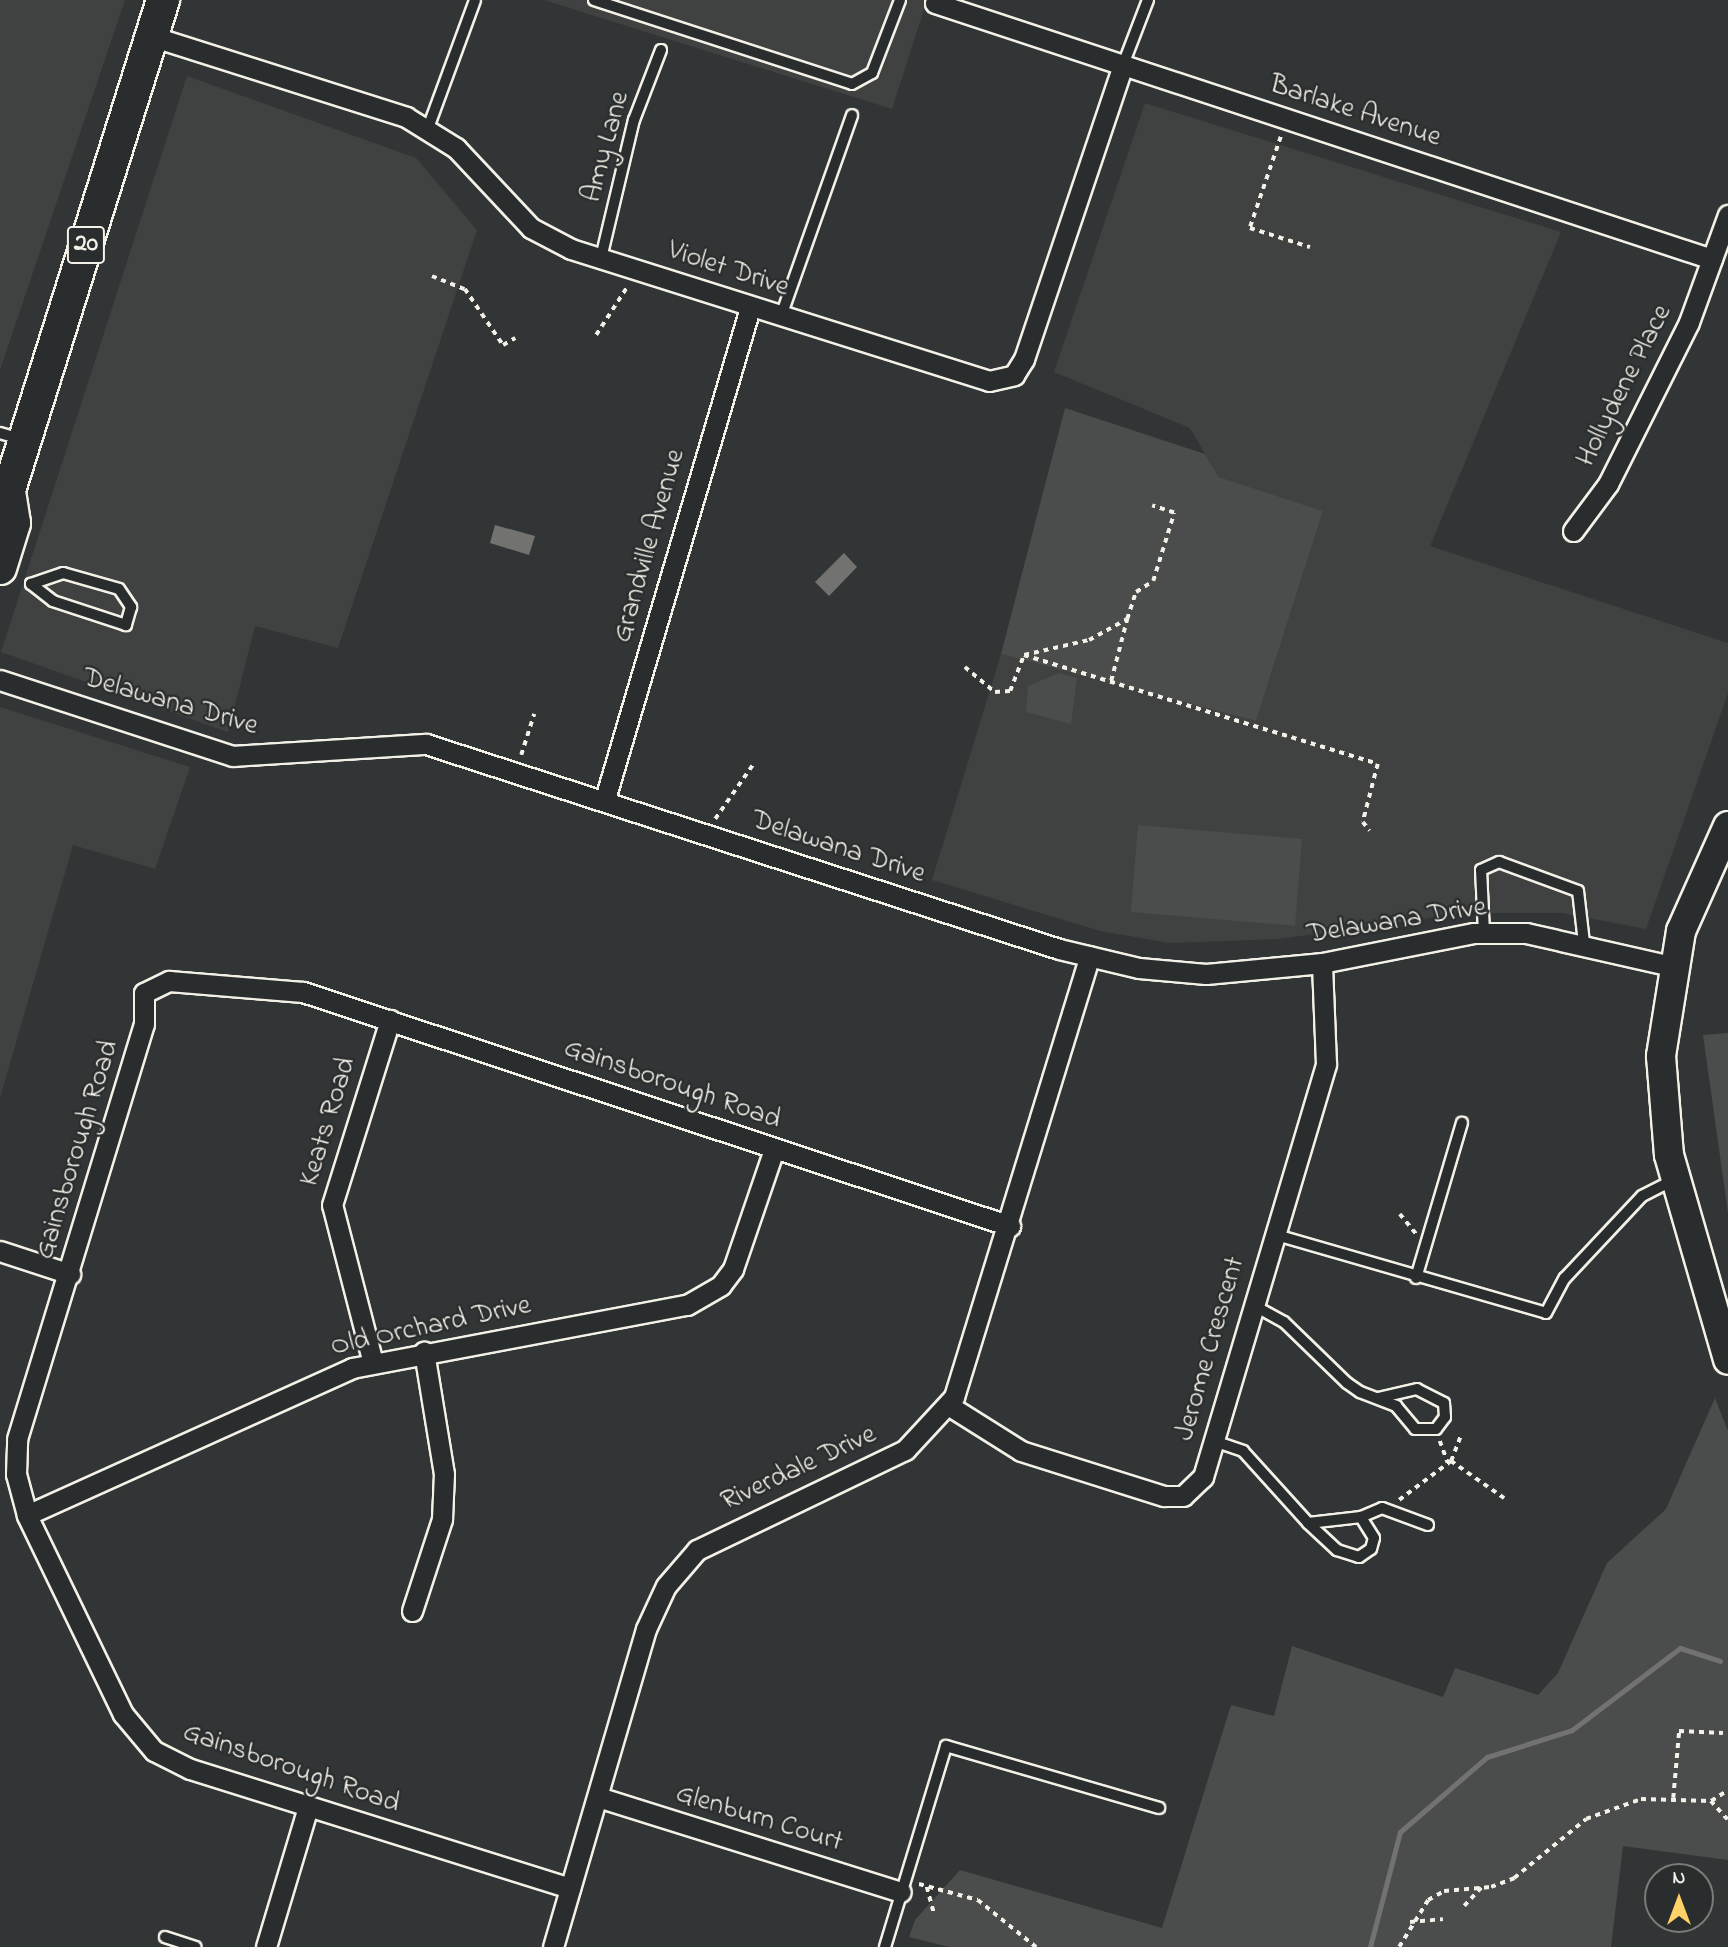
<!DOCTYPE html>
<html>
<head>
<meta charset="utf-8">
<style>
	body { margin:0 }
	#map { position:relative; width:1728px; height:1947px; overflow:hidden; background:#323535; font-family:"Indie Flower",sans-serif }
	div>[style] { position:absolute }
	.built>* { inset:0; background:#404242 }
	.green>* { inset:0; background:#4b4d4c }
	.water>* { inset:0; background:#727370 }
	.stream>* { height:5px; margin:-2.5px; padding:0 2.5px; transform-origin:2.5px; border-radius:2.5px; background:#727370 }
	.path>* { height:3.5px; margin-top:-1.75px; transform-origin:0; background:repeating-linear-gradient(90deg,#f4f1e8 0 5px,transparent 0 10px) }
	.roads { filter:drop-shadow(2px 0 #f4f1e8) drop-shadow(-2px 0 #f4f1e8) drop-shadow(0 2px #f4f1e8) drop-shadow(0 -2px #f4f1e8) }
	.lane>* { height:10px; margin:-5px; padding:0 5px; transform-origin:5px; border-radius:5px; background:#2a2d2e }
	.street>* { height:19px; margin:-9.5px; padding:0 9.5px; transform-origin:9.5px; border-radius:9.5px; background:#2a2d2e }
	.secondary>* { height:28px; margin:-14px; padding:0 14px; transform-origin:14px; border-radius:14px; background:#2a2d2e }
	.primary>* { height:32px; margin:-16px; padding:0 16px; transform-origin:16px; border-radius:16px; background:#2a2d2e }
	span { translate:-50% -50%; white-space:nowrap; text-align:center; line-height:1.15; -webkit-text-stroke:5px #2a2d2e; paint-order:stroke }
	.shield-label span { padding:2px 5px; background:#2a2d2e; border:2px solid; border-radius:5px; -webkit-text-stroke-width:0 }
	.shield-label { font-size:26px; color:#f4f1e8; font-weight:700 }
	.street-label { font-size:28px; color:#f4f1e8 }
	.north { position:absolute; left:1644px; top:1863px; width:70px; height:70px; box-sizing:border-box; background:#2a2d2e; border:2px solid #7b7b78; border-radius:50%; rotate:0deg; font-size:19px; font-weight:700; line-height:28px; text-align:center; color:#f4f1e8 }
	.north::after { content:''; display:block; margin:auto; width:24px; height:32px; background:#ffd166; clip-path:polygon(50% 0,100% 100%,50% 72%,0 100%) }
</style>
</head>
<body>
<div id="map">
	<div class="built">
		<i style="clip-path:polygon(0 0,125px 0,0 370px)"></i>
		<i style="clip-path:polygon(544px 0,927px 0,892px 109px)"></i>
		<i style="clip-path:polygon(187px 76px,416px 158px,477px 230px,338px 648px,255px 626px,228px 732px,1px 652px)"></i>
		<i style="clip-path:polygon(1145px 103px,1561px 232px,1430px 546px,1728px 643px,1728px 693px,1646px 929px,1562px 913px,1465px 913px,1279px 939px,1170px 943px,1100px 931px,932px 880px,1001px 654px,1256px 721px,1323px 511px,1219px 477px,1190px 428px,1054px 372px)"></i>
		<i style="clip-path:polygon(0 707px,190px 767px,155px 869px,73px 845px,0 1098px)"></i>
	</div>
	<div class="green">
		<i style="clip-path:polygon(1065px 408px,1205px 454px,1219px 477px,1323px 511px,1256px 721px,1001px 654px)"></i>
		<i style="clip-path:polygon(1059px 673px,1077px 678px,1071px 724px,1026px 712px,1028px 686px)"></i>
		<i style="clip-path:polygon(1138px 825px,1302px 839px,1295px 926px,1131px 912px)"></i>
		<i style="clip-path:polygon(1728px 1033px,1728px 1213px,1703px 1035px)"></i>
		<i style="clip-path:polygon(1715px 1398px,1728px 1431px,1728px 1860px,1623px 1846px,1611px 1947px,949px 1947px,909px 1937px,915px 1920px,960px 1870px,1162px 1928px,1231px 1705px,1274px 1716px,1292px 1646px,1443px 1697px,1455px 1668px,1538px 1695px,1558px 1673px,1607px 1563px,1666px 1509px)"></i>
	</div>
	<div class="water">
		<i style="clip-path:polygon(495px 525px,535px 536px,529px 555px,490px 543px)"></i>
		<i style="clip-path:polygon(844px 553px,857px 567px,829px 596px,815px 582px)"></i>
	</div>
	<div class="stream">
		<i style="left:1370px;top:1947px;width:119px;rotate:-75.4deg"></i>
		<i style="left:1400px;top:1832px;width:115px;rotate:-40.8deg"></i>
		<i style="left:1487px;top:1757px;width:89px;rotate:-17.6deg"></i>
		<i style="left:1572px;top:1730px;width:136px;rotate:-37.2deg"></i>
		<i style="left:1680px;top:1648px;width:42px;rotate:18deg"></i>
	</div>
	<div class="path">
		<i style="left:1281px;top:137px;width:96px;rotate:108.8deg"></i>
		<i style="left:1250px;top:228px;width:63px;rotate:17.6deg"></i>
		<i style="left:432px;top:276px;width:35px;rotate:22deg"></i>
		<i style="left:465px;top:289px;width:68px;rotate:55.8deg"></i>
		<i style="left:503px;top:345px;width:14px;rotate:-30deg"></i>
		<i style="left:596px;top:335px;width:57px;rotate:-57.1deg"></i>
		<i style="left:1024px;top:655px;width:370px;rotate:17.1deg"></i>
		<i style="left:1378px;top:764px;width:60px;rotate:104.5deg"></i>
		<i style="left:1363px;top:822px;width:11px;rotate:52deg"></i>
		<i style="left:965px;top:667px;width:39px;rotate:40deg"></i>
		<i style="left:995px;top:692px;width:15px;rotate:-4deg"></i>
		<i style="left:1010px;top:691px;width:39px;rotate:-69deg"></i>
		<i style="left:1024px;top:655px;width:67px;rotate:-13deg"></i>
		<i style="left:1089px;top:640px;width:43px;rotate:-28.9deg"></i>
		<i style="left:1127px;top:619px;width:28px;rotate:-72deg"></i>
		<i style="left:1136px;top:592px;width:20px;rotate:-33deg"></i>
		<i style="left:1153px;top:581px;width:71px;rotate:-72.8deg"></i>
		<i style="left:1174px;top:513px;width:23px;rotate:-162deg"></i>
		<i style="left:1111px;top:681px;width:64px;rotate:-75.5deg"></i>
		<i style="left:521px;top:755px;width:43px;rotate:-72.4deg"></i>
		<i style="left:715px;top:819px;width:68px;rotate:-55.1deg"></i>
		<i style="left:1400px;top:1214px;width:26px;rotate:51deg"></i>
		<i style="left:1440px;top:1441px;width:23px;rotate:70deg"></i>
		<i style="left:1451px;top:1461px;width:65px;rotate:34.9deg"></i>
		<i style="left:1399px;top:1500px;width:65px;rotate:-36.9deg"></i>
		<i style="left:1451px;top:1461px;width:26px;rotate:-69deg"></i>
		<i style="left:1673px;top:1798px;width:67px;rotate:-84.9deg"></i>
		<i style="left:1679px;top:1731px;width:44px;rotate:2.6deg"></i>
		<i style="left:1711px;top:1801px;width:25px;rotate:48deg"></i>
		<i style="left:919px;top:1884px;width:61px;rotate:15.2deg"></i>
		<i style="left:978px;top:1900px;width:75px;rotate:39deg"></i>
		<i style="left:927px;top:1887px;width:28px;rotate:75deg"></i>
		<i style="left:1464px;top:1906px;width:26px;rotate:-47deg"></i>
		<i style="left:1410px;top:1922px;width:33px;rotate:-5deg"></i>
		<i style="left:1399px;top:1947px;width:55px;rotate:-58.3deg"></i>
		<i style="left:1428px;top:1900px;width:18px;rotate:-29deg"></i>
		<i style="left:1444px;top:1891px;width:47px;rotate:-4.9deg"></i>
		<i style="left:1491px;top:1887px;width:25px;rotate:-21deg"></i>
		<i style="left:1514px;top:1878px;width:93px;rotate:-39.3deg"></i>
		<i style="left:1586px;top:1819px;width:59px;rotate:-20deg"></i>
		<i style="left:1641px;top:1799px;width:70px;rotate:1.6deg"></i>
		<i style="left:1711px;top:1801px;width:20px;rotate:-33deg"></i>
	</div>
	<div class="roads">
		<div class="lane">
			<i style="left:594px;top:0;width:271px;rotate:18deg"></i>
			<i style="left:852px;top:84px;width:23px;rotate:-29deg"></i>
			<i style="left:872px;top:73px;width:78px;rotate:-69deg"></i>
			<i style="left:1123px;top:65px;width:70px;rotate:-69deg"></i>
			<i style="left:428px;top:128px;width:136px;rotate:-69.8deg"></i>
			<i style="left:601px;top:258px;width:142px;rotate:-76.6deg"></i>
			<i style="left:634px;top:120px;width:75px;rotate:-68.9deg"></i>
			<i style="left:781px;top:316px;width:213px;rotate:-70.5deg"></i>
			<i style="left:0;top:433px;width:22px;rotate:16deg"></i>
			<i style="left:63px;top:573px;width:58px;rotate:15.9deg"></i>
			<i style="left:119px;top:589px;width:22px;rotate:56deg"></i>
			<i style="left:131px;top:607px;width:19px;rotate:106deg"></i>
			<i style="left:126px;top:625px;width:77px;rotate:-161.8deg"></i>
			<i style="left:53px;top:601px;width:28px;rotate:-142deg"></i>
			<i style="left:31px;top:584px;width:34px;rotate:-19deg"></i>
			<i style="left:1484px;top:933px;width:63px;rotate:-92.7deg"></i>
			<i style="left:1481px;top:870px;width:20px;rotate:-24deg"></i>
			<i style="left:1499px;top:862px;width:84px;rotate:20.2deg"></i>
			<i style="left:1578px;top:891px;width:52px;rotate:83.4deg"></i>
			<i style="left:1273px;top:1234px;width:284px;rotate:16.1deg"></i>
			<i style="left:1546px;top:1313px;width:40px;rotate:-62deg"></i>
			<i style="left:1565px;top:1278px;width:112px;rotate:-46.8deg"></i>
			<i style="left:1642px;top:1196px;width:35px;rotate:-27deg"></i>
			<i style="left:1416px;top:1278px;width:162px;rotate:-73.5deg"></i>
			<i style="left:1253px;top:1305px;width:35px;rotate:29deg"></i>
			<i style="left:1284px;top:1322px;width:88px;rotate:44.1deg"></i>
			<i style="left:1347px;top:1383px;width:16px;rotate:35deg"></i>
			<i style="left:1360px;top:1392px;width:39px;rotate:21deg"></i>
			<i style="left:1396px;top:1406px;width:30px;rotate:50deg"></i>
			<i style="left:1415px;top:1429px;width:21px"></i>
			<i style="left:1436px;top:1429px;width:15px;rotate:-53deg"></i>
			<i style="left:1445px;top:1417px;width:14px;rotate:-94deg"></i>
			<i style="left:1444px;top:1403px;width:30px;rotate:-153deg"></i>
			<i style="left:1417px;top:1389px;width:40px;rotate:167deg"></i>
			<i style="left:1214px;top:1441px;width:31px;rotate:19deg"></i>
			<i style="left:1243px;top:1451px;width:97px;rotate:47.9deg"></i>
			<i style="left:1308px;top:1523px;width:40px;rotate:43deg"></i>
			<i style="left:1337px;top:1550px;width:23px;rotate:18deg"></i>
			<i style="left:1359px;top:1557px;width:14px;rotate:-34deg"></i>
			<i style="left:1371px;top:1549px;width:11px;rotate:-75deg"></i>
			<i style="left:1374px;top:1538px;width:25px;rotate:-122deg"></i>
			<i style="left:1361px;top:1517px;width:53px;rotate:173.5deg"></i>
			<i style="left:1361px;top:1517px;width:23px;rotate:-23deg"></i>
			<i style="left:1382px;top:1508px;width:49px;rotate:20.3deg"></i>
			<i style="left:165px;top:1937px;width:32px;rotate:18deg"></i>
			<i style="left:885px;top:1947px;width:210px;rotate:-73.1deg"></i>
			<i style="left:946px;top:1746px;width:222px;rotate:16.2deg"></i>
		</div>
		<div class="street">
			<i style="left:935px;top:3px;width:818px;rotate:18.24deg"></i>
			<i style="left:151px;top:36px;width:268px;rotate:17.6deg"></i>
			<i style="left:406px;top:117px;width:59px;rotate:31.8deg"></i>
			<i style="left:456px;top:148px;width:110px;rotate:46.8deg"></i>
			<i style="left:531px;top:228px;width:45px;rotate:27.7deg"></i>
			<i style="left:571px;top:249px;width:438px;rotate:17.5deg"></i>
			<i style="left:989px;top:381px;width:26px;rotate:-13deg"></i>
			<i style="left:1014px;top:375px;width:19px;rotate:-58deg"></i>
			<i style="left:1024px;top:359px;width:310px;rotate:-71.4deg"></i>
			<i style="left:1573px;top:531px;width:59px;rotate:-53.3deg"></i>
			<i style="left:1608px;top:484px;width:181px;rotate:-63.4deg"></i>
			<i style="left:1689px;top:322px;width:114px;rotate:-70deg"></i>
			<i style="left:0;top:680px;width:245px;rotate:18.1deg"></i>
			<i style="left:233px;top:756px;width:193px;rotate:-3.6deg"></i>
			<i style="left:426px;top:744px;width:665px;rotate:17.94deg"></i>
			<i style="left:1059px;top:949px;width:82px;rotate:13.4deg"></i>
			<i style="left:1139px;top:968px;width:67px;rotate:5.1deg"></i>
			<i style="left:1206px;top:974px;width:117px;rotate:-5.4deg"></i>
			<i style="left:1322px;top:963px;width:155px;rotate:-11.2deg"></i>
			<i style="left:1474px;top:933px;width:52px"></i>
			<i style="left:1526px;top:933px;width:149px;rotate:12.8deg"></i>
			<i style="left:605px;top:799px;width:512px;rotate:-73.55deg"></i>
			<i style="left:0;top:1251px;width:74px;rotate:18.2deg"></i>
			<i style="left:373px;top:1363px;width:163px;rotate:-104.5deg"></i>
			<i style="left:332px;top:1205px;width:194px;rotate:-72.6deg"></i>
			<i style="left:948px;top:1405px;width:86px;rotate:32.2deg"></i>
			<i style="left:1021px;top:1451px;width:150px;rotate:17.5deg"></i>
			<i style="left:1164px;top:1496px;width:19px"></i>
			<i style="left:1183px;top:1496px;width:28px;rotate:-44deg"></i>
			<i style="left:1203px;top:1477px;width:431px;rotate:-73.4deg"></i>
			<i style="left:1326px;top:1064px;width:101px;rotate:-92.3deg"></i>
			<i style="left:27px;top:1515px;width:357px;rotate:-24.3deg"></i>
			<i style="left:352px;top:1368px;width:341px;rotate:-10.7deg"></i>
			<i style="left:687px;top:1305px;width:39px;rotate:-30deg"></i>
			<i style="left:721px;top:1285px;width:20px;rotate:-53deg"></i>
			<i style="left:733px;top:1269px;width:127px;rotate:-71.1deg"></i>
			<i style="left:412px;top:1611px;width:97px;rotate:-71.9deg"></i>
			<i style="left:442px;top:1519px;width:45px;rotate:-87.5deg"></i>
			<i style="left:444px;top:1474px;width:124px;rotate:-99.3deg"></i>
			<i style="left:601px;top:1798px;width:314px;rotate:17.4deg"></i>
			<i style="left:570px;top:1888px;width:398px;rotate:-162.6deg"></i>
			<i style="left:190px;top:1769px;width:40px;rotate:-153.4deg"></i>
			<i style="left:154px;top:1751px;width:48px;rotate:-130deg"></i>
			<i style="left:123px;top:1714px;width:221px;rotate:-115.8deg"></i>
			<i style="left:27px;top:1515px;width:42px;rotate:-105deg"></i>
			<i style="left:16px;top:1474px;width:35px;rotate:-88deg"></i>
			<i style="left:17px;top:1439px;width:434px;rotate:-73deg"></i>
			<i style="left:144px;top:1024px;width:31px;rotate:-90deg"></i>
			<i style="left:144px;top:993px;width:28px;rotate:-26deg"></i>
			<i style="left:169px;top:981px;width:134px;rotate:4.7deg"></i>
			<i style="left:303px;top:992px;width:745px;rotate:18.31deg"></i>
			<i style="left:266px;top:1947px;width:146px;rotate:-73.3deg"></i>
			<i style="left:553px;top:1947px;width:331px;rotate:-73.7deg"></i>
			<i style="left:646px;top:1629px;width:47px;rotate:-65.1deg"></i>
			<i style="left:666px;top:1586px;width:48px;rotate:-49.3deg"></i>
			<i style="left:697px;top:1550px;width:231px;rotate:-25.7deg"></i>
			<i style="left:905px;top:1450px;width:72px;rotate:-47.2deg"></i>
			<i style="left:954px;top:1397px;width:461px;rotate:-72.9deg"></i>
		</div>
		<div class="secondary">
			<i style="left:1728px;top:826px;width:115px;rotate:114.1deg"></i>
			<i style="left:1681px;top:931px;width:127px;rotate:99.1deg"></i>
			<i style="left:1661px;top:1056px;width:99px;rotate:85.4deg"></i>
			<i style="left:1669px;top:1155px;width:213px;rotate:73.9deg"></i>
		</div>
		<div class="primary">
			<i style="left:0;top:568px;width:47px;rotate:-72.7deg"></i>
			<i style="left:14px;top:523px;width:33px;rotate:-99deg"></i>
			<i style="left:9px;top:490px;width:514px;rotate:-72.55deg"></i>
		</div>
	</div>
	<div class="shield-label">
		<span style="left:86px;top:245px">20</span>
	</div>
	<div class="street-label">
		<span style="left:1355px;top:112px;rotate:18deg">Barlake Avenue</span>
		<span style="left:607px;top:147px;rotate:-75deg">Amy Lane</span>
		<span style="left:728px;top:270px;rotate:18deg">Violet Drive</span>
		<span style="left:1625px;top:386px;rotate:-63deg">Hollydene Place</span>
		<span style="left:650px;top:546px;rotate:-74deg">Grandville Avenue</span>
		<span style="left:170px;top:703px;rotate:16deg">Delawana Drive</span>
		<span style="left:838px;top:848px;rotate:18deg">Delawana Drive</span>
		<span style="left:1397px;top:922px;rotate:-9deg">Delawana Drive</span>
		<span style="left:672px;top:1085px;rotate:19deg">Gainsborough Road</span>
		<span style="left:329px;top:1122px;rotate:-73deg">Keats Road</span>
		<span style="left:78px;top:1150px;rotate:-73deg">Gainsborough Road</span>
		<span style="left:431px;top:1327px;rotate:-12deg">Old Orchard Drive</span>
		<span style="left:1211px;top:1349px;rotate:-74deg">Jerome Crescent</span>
		<span style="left:799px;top:1469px;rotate:-25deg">Riverdale Drive</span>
		<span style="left:291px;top:1769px;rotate:19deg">Gainsborough Road</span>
		<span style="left:759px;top:1819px;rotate:17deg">Glenburn Court</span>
	</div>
	<div class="north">N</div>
</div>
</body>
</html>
